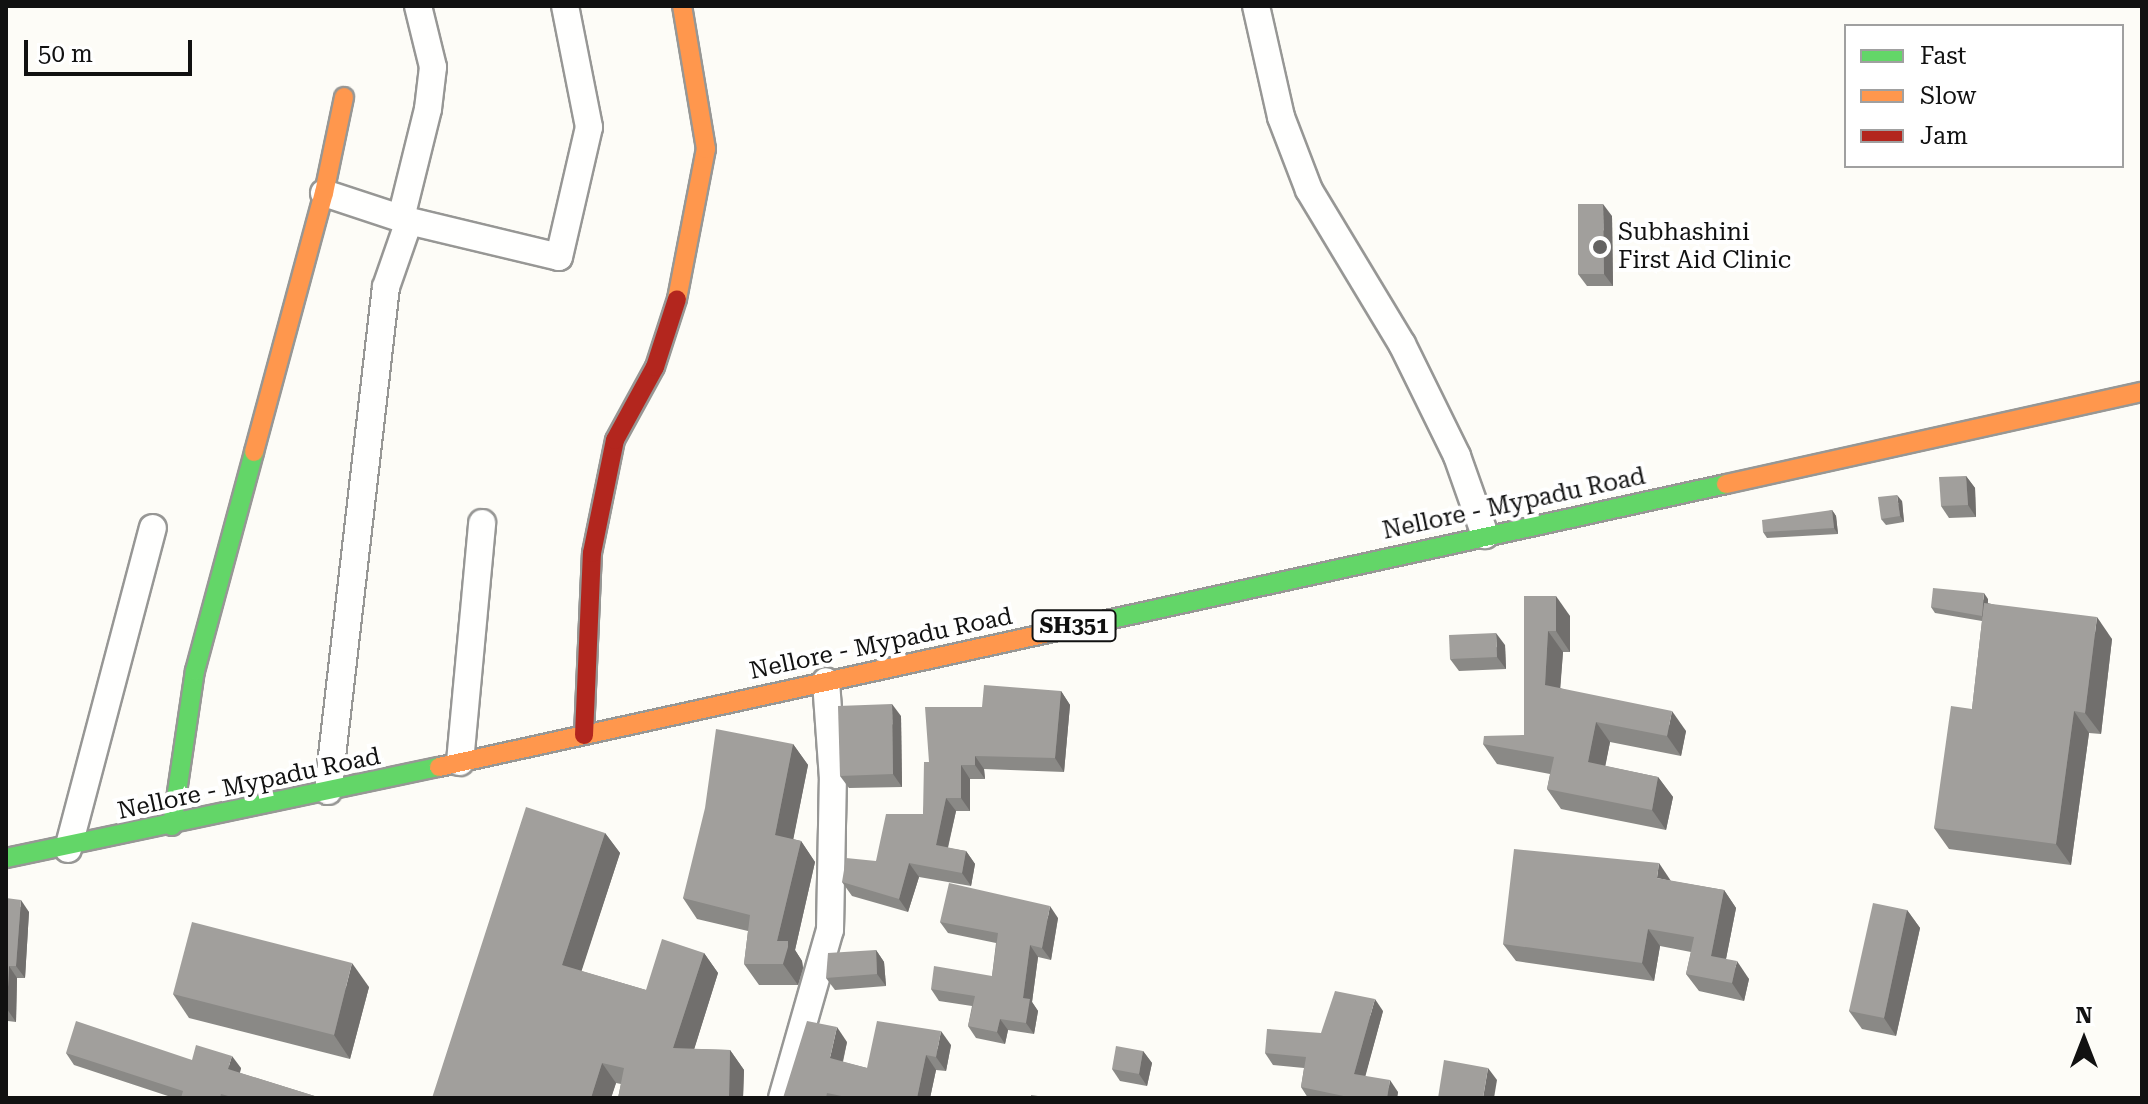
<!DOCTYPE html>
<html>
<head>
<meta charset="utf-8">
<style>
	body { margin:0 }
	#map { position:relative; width:2148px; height:1104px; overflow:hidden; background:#fdfcf7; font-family:"Roboto Serif",serif }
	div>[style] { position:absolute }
	.roads { filter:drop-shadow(2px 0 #979795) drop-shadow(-2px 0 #979795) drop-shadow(0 2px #979795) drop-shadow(0 -2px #979795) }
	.street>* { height:26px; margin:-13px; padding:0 13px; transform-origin:13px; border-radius:13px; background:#fffffe }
	.fast>* { height:18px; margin:-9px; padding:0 9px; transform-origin:9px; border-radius:9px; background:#63d668 }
	.slow>* { height:18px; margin:-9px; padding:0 9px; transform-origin:9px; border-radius:9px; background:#ff974d }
	.jam>* { height:18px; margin:-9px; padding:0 9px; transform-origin:9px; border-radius:9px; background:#b3261e }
	.wall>* { inset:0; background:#8a8986 }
	.shaded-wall>* { inset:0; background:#716f6d }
	.building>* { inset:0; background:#a19f9c }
	.dots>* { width:22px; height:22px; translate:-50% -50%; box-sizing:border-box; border:4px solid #fff; border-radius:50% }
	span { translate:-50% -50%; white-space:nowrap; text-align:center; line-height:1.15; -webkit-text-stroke:8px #fff; paint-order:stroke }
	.shield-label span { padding:2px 6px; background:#fff; border:2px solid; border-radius:6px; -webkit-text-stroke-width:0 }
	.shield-label { font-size:22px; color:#111; font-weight:700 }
	.poi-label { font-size:24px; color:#111 }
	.left { translate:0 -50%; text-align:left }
	.street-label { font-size:24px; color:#111 }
	.frame { position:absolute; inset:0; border:8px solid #111; pointer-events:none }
	.legend { position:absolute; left:1844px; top:24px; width:280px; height:144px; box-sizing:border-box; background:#fff; border:2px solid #a0a0a0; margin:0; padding:10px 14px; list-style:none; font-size:24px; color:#111 }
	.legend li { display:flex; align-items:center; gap:16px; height:40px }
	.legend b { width:40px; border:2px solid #a0a0a0 }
	.north { position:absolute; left:2044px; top:1000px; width:80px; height:80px; -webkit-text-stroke:6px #fff; paint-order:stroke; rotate:0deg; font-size:22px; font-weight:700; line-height:32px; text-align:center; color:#111 }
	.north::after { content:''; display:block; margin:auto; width:28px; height:36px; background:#111; clip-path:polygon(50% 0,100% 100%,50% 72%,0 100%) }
	.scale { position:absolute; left:24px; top:40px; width:168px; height:36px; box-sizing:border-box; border:4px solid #111; border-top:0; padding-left:10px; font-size:24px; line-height:28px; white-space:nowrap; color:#111; -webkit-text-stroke:6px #fff; paint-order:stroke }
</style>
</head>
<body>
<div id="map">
	<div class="roads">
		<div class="street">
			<i style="left:1256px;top:6px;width:114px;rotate:77.3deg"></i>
			<i style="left:1281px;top:117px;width:78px;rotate:69deg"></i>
			<i style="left:1309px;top:190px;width:180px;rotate:58.9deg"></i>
			<i style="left:1402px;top:344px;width:125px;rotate:63.8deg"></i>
			<i style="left:1457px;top:456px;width:84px;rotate:70.5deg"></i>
			<i style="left:324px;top:193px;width:89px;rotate:18.2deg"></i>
			<i style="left:409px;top:221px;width:154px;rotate:13.5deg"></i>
			<i style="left:559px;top:257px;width:133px;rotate:-77deg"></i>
			<i style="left:589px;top:127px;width:123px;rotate:-101.2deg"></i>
			<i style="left:401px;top:218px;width:112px;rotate:-76.1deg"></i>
			<i style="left:428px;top:109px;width:42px;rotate:-83.2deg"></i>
			<i style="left:433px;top:67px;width:63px;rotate:-103.8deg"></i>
			<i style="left:460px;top:762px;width:240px;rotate:-84.7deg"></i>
			<i style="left:328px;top:791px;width:507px;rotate:-83.44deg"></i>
			<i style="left:386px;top:287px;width:70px;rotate:-70.8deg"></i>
			<i style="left:68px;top:849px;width:332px;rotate:-75.2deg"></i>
			<i style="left:782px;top:1098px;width:175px;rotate:-74.1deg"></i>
			<i style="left:830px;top:930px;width:151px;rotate:-88.9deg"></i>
			<i style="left:833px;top:779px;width:98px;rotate:-94.1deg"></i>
		</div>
		<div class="fast">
			<i style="left:1066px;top:629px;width:676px;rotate:-12.39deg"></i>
			<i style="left:172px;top:826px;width:157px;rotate:-81.6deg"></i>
			<i style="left:195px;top:671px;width:227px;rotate:-74.9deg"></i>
			<i style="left:6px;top:858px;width:442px;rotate:-11.9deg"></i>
		</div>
		<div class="slow">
			<i style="left:677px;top:299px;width:153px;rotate:-79.1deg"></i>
			<i style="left:706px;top:149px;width:145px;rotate:-99.5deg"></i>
			<i style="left:254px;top:452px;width:268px;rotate:-74.9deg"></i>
			<i style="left:324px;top:193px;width:98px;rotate:-78.2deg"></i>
			<i style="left:1726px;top:484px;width:426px;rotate:-12.5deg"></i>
			<i style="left:439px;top:767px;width:642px;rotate:-12.41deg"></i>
		</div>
		<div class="jam">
			<i style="left:584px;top:735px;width:182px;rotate:-87.5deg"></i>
			<i style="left:592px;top:553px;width:115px;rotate:-78.5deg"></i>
			<i style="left:615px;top:440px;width:83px;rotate:-61.3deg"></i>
			<i style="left:655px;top:367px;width:71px;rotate:-72.1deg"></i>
		</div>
	</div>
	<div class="wall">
		<i style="clip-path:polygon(1612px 216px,1613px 286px,1587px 286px,1578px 274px)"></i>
		<i style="clip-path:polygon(1966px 476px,1975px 488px,1976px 517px,1949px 518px,1941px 506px)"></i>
		<i style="clip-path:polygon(1902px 501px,1904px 522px,1886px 525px,1881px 519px)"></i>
		<i style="clip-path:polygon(1832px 510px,1836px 516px,1838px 534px,1767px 538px,1763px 532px)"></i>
		<i style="clip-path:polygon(1524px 596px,1570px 616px,1570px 652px,1563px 652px,1560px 688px,1686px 731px,1681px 756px,1610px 742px,1605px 766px,1658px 777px,1673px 797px,1666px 830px,1561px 809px,1547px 789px,1550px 774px,1497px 764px,1483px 744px,1524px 735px)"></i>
		<i style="clip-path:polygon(1988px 599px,1988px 603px,2112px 639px,2101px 734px,2089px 733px,2071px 865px,1949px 849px,1934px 828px,1972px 709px,1982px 621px,1935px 613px,1931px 607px)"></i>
		<i style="clip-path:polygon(1505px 645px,1506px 669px,1459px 671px,1450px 659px)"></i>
		<i style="clip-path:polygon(1061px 691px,1070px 705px,1064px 772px,984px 769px,985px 779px,970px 779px,970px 811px,956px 811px,948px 848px,966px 851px,975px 864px,971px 886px,919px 877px,908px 912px,852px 896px,842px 882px,876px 861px,923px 814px,929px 762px,982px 707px)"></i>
		<i style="clip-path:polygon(901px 716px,902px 787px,849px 788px,840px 776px)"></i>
		<i style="clip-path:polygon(793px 744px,808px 765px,793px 839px,801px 841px,815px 862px,795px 950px,802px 961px,803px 968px,798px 985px,759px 985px,744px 964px,748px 931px,697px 919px,683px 898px)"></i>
		<i style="clip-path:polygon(605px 833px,620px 853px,581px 971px,646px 990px,704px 953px,718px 973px,694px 1049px,730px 1050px,744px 1070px,743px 1098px,618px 1098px,621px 1084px,616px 1083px,611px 1098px,432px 1098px)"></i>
		<i style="clip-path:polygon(1671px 881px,1724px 890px,1736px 908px,1726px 959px,1749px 979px,1744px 1001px,1699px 991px,1686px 974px,1691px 952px,1660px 946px,1654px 981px,1516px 961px,1503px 944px)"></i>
		<i style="clip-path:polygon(6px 898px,29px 912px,25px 978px,17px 978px,16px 1022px,8px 1021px,8px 1061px,6px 1061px)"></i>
		<i style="clip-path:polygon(1907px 910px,1920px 928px,1896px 1036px,1862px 1029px,1849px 1011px)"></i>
		<i style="clip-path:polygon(1058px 918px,1051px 960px,1038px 957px,1032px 1002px,1038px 1011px,1034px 1034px,1008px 1030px,1005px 1044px,976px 1038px,968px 1026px,972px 1006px,939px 1001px,931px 989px,992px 976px,996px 943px,948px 933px,940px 922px)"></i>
		<i style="clip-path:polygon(876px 950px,884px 962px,886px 986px,835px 990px,826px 978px)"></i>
		<i style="clip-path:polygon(369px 987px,350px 1059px,189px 1018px,173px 994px)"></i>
		<i style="clip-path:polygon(1383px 1011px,1365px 1076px,1398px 1092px,1397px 1098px,1308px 1098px,1301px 1087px,1304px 1068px,1273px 1065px,1265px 1053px)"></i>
		<i style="clip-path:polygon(847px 1042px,843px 1062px,867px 1068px,951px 1045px,946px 1071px,936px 1070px,930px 1098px,783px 1098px)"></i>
		<i style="clip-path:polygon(1143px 1051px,1152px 1063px,1147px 1086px,1120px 1081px,1112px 1069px)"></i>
		<i style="clip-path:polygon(66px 1053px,192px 1060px,241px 1068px,240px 1073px,321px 1098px,174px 1098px,74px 1065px)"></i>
	</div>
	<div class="shaded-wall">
		<i style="clip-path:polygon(1603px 204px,1612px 216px,1613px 286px,1604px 274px)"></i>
		<i style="clip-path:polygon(1966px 476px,1975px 488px,1976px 517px,1968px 505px)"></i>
		<i style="clip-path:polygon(1897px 495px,1902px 501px,1904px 522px,1900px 516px)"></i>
		<i style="clip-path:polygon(1832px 510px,1836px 516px,1838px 534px,1834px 528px)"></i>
		<i style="clip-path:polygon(1984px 593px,1988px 599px,1986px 622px,1982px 616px)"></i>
		<i style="clip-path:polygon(1556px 596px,1570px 616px,1570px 652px,1556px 631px)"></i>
		<i style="clip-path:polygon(2097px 617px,2112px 639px,2101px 734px,2085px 713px)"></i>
		<i style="clip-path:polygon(1548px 631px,1563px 652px,1559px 705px,1545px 685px)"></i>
		<i style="clip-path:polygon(1496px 633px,1505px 645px,1506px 669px,1497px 657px)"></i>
		<i style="clip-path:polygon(1061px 691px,1070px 705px,1064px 772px,1055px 758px)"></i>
		<i style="clip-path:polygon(892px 704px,901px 716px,902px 787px,893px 774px)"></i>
		<i style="clip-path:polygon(1672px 711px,1686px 731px,1681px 756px,1667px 736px)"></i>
		<i style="clip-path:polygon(2074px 711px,2089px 733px,2071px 865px,2056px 844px)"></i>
		<i style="clip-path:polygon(1596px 722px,1610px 742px,1602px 783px,1588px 762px)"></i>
		<i style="clip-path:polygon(793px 744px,808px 765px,790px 856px,775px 835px)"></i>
		<i style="clip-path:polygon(975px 756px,984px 769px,985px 779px,975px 765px)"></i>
		<i style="clip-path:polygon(961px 765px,970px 779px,970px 811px,961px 798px)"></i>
		<i style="clip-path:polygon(1658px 777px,1673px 797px,1666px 830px,1652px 810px)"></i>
		<i style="clip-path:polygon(946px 798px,956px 811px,945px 859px,936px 845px)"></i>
		<i style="clip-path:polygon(605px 833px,620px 853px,577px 985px,562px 965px)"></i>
		<i style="clip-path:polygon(801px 841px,815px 862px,795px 950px,802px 961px,803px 968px,798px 985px,783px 964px,777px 941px)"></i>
		<i style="clip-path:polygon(966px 851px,975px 864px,971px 886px,962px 873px)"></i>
		<i style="clip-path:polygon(909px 863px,919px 877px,908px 912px,899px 899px)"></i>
		<i style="clip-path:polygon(1659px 863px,1671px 881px,1657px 878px)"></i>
		<i style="clip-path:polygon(1724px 890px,1736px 908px,1723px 974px,1711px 956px)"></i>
		<i style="clip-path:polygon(21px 900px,29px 912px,25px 978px,16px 966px)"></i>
		<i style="clip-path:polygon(1050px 906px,1058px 918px,1051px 960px,1042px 948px)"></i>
		<i style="clip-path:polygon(1907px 910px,1920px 928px,1896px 1036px,1884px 1018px)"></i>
		<i style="clip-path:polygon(1648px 929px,1660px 946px,1654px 981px,1642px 963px)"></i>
		<i style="clip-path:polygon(1030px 945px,1038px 957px,1032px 1002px,1038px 1011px,1034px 1034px,1026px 1023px,1023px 998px)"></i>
		<i style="clip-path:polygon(876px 950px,884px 962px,886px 986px,877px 974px)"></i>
		<i style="clip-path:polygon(704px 953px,718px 973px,688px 1069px,673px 1048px)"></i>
		<i style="clip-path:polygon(1737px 961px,1749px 979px,1744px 1001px,1732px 983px)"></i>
		<i style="clip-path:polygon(352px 963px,369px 987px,350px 1059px,334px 1035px)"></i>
		<i style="clip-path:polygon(9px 966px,17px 978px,16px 1022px,7px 1009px)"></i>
		<i style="clip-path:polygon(1375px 999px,1383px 1011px,1363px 1085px,1354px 1074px)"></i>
		<i style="clip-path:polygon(6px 1018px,8px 1021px,8px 1061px,6px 1058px)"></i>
		<i style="clip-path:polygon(1000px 1019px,1008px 1030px,1005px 1044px,997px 1032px)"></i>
		<i style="clip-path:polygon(837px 1027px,847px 1042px,840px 1073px,830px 1058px)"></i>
		<i style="clip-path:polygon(941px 1031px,951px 1045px,946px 1071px,936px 1057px)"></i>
		<i style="clip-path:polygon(730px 1050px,744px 1070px,743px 1098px,729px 1098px)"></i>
		<i style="clip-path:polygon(1143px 1051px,1152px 1063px,1147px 1086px,1139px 1074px)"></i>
		<i style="clip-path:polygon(926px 1055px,936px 1070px,930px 1098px,917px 1098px)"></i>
		<i style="clip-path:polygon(232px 1056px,241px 1068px,237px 1082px,228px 1069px)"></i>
		<i style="clip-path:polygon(602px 1063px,616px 1083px,611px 1098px,591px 1098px)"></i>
		<i style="clip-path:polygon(1488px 1068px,1497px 1080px,1494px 1098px,1483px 1098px)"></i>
		<i style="clip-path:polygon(1390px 1080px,1398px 1092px,1397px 1098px,1387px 1098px)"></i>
	</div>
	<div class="building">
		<i style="clip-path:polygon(1578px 204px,1603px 204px,1604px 274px,1578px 274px)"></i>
		<i style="clip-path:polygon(1966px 476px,1968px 505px,1941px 506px,1939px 477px)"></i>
		<i style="clip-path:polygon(1897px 495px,1900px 516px,1881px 519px,1878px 497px)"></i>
		<i style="clip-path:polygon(1832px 510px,1834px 528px,1763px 532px,1762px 520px)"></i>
		<i style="clip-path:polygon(1933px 588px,1984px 593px,1982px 616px,1931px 607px)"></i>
		<i style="clip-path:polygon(1524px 596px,1556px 596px,1556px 631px,1548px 631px,1545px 685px,1672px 711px,1667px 736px,1596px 722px,1588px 762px,1658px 777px,1652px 810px,1547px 789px,1554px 757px,1483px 744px,1484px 736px,1524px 735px)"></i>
		<i style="clip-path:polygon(1984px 603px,2097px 617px,2085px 713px,2074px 711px,2056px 844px,1934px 828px,1951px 706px,1972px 709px)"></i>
		<i style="clip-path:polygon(1496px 633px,1497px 657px,1450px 659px,1449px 635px)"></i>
		<i style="clip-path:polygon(984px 685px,1061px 691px,1055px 758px,975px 756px,975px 765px,961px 765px,961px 798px,946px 798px,936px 845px,966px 851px,962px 873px,909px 863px,899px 899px,842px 882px,846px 858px,876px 861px,886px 814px,923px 814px,924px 762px,929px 762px,925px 707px,982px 707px)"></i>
		<i style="clip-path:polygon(892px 704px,893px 774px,840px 776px,838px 706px)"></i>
		<i style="clip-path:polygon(716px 729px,793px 744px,775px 835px,801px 841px,777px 941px,788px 941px,788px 947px,783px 964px,744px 964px,750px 915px,683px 898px,705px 808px)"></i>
		<i style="clip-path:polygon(526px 807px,605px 833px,562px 965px,646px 990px,662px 939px,704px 953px,673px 1048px,730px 1050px,729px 1098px,618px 1098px,624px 1068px,602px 1063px,591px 1098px,432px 1098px)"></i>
		<i style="clip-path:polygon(1514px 849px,1659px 863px,1657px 878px,1724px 890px,1711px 956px,1737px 961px,1732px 983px,1686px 974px,1694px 937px,1648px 929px,1642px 963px,1503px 944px)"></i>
		<i style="clip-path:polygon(949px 883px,1050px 906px,1042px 948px,1030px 945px,1023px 998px,1030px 999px,1026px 1023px,1000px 1019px,997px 1032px,968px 1026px,975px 996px,931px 989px,934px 966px,992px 976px,998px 933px,940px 922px)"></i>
		<i style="clip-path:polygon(6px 898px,21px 900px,16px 966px,9px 966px,7px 1009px,6px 1009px)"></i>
		<i style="clip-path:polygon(1873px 903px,1907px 910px,1884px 1018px,1849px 1011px)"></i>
		<i style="clip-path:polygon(192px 922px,352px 963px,334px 1035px,173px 994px)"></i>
		<i style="clip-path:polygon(876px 950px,877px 974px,826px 978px,828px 953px)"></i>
		<i style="clip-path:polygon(1335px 991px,1375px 999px,1354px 1074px,1390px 1080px,1387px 1098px,1353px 1098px,1301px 1087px,1306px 1057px,1265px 1053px,1267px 1029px,1321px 1033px)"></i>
		<i style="clip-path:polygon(76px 1021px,192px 1060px,196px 1045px,232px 1056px,228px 1069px,321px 1098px,235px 1098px,221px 1094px,220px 1098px,181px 1098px,183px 1091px,66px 1053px)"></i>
		<i style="clip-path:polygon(807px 1021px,837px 1027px,830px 1058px,867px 1068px,877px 1021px,941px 1031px,936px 1057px,926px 1055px,917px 1098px,851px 1098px,827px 1093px,826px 1098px,783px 1098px)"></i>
		<i style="clip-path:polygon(1116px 1046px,1143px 1051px,1139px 1074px,1112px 1069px)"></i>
		<i style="clip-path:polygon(1444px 1060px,1488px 1068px,1483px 1098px,1438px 1098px)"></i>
		<i style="clip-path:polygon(1031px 1095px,1052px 1098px,1031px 1098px)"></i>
	</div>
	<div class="dots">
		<i style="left:1600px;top:247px;background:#646362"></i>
	</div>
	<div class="shield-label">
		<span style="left:1074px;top:626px">SH351</span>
	</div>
	<div class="poi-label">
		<span class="left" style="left:1618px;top:247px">Subhashini<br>First Aid Clinic</span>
	</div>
	<div class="street-label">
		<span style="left:1514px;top:504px;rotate:-12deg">Nellore - Mypadu Road</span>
		<span style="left:881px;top:644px;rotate:-12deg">Nellore - Mypadu Road</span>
		<span style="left:249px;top:784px;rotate:-12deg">Nellore - Mypadu Road</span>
	</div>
	<div class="frame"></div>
	<ul class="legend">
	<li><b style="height:10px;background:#63d668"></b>Fast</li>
	<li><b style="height:10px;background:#ff974d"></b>Slow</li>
	<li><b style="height:10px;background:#b3261e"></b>Jam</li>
	</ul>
	<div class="north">N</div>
	<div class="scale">50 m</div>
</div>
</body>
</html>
